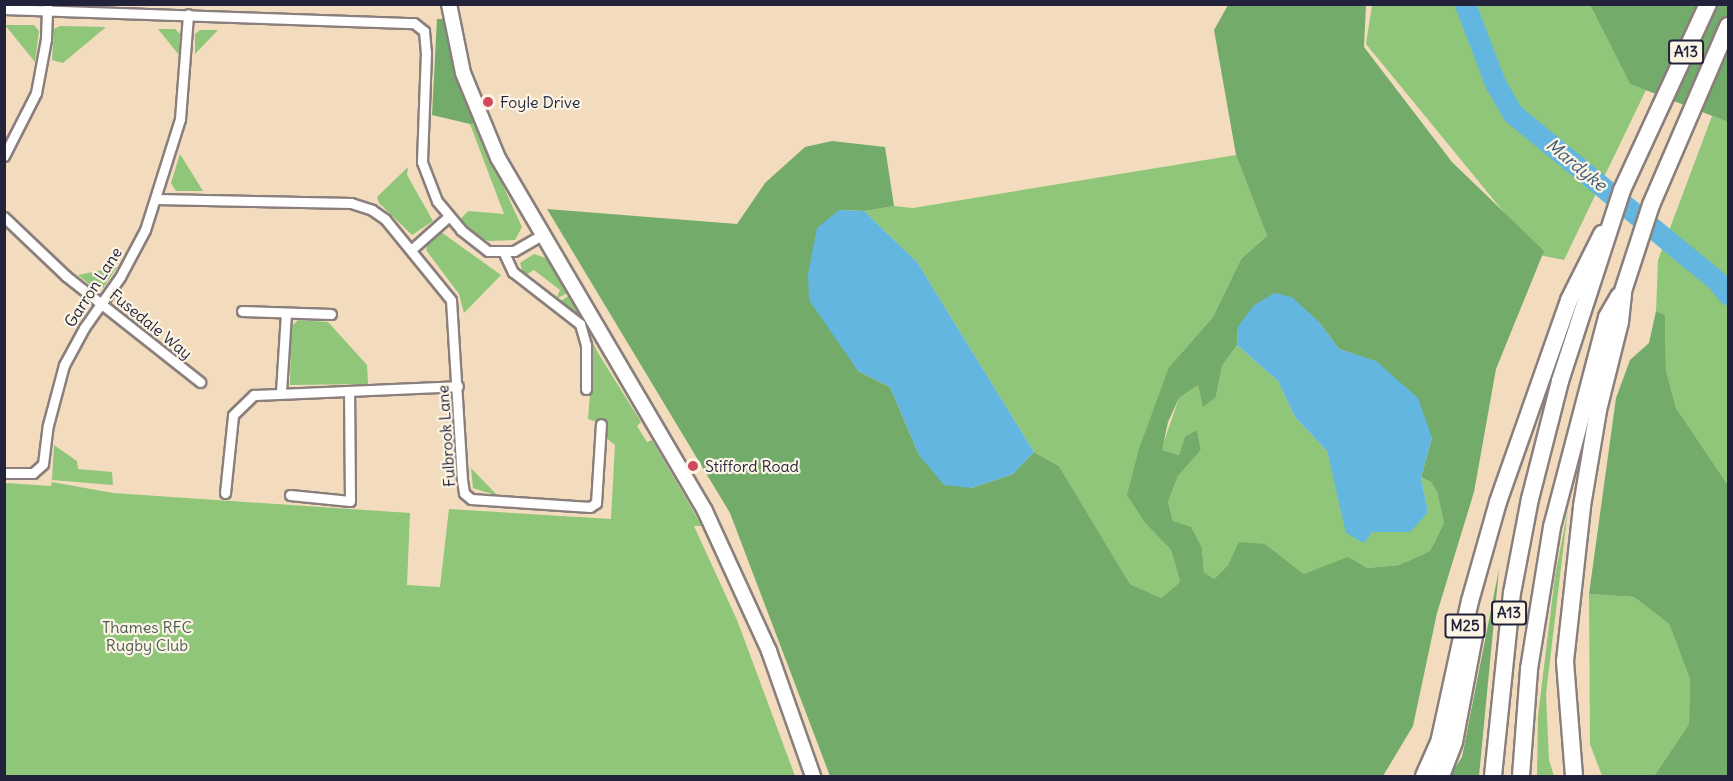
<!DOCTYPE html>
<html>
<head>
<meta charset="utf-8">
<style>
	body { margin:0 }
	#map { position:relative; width:1733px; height:781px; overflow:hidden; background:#f2dcbd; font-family:Delius,sans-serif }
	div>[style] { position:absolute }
	.green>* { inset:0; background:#8fc67a }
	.forest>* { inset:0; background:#73ab6a }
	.water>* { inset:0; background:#63b6df }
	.river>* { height:21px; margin:-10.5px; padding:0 10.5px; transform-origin:10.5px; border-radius:10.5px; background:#63b6df }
	.roads { filter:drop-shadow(2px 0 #8a7f7c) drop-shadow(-2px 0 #8a7f7c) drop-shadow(0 2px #8a7f7c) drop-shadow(0 -2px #8a7f7c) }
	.street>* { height:9px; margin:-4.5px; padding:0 4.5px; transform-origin:4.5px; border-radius:4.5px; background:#fff }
	.secondary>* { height:14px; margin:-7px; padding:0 7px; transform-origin:7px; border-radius:7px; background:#fff }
	.highway>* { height:16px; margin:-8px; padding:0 8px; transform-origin:8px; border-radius:8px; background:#fff }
	.dots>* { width:16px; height:16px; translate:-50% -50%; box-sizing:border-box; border:3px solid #fcf5e5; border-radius:50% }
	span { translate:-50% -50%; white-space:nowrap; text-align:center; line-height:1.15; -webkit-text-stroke:4.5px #fcf5e5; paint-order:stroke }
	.shield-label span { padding:2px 4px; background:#fcf5e5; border:2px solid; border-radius:4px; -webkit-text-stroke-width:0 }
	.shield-label { font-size:15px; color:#22223b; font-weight:700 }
	.poi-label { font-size:16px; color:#22223b }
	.left { translate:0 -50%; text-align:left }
	.street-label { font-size:16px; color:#22223b }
	.park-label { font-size:16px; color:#485b51 }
	.water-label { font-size:18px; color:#395674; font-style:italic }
	.frame { position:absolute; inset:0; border:6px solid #22223b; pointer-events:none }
</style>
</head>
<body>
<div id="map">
	<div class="green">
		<i style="clip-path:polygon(1372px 5px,1590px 5px,1630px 84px,1646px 90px,1564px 260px,1539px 255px,1366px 44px)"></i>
		<i style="clip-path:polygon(5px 25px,34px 25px,39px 31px,35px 62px)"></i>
		<i style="clip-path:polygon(60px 26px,61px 26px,106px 27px,63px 63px,52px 60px,54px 29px)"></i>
		<i style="clip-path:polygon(158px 29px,175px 29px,180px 34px,179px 55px)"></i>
		<i style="clip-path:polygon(200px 30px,218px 30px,195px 54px,195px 34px)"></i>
		<i style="clip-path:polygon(1712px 116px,1728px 122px,1728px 485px,1676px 408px,1666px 370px,1665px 315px,1656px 311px,1658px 260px)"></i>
		<i style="clip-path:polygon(474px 123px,522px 227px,515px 240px,489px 241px,477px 237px,459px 221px,468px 211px,504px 214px,470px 124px)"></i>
		<i style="clip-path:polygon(180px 154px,203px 191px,176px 191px,171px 183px)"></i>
		<i style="clip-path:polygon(1236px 155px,1267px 236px,1241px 259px,1213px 317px,1169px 367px,1146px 524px,1171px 550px,1180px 582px,1161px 598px,1130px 584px,1059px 466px,1034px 452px,917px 262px,864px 211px,894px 206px,913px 208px)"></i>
		<i style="clip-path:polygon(408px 167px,407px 175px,433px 221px,412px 235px,379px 203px,377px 197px)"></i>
		<i style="clip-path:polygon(441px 232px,501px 275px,464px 313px,459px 294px,426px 250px,428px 242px)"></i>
		<i style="clip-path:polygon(534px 254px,546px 258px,569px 292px,556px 299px,560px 290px,534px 270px,524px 276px,520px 263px)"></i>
		<i style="clip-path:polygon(117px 267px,103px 288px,95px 289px,78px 275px)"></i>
		<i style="clip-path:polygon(570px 295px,598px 353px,641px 422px,637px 426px,647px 442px,652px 440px,702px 526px,694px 526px,737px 620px,795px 776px,5px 776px,5px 483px,51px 486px,52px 482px,113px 493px,410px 513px,407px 585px,440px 587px,449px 509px,611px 519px,615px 445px,605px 437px,605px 425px,588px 419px,591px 381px,588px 336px,579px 316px,559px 302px)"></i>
		<i style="clip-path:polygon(298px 320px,328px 322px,367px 365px,368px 384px,290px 385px,291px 327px)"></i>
		<i style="clip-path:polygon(1237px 345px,1278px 381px,1295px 417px,1327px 451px,1347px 533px,1372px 532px,1428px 512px,1421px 477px,1431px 482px,1437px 492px,1444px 523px,1430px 551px,1399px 565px,1304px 574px,1265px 544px,1228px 565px,1214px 579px,1204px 572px,1202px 548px,1173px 521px,1168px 502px,1178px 476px,1201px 450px,1197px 430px,1185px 436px,1179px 455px,1161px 450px,1179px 398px,1198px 385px,1203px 406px,1216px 397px,1222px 366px)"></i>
		<i style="clip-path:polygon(54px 445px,77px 461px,78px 469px,112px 472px,113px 485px,52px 480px)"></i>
		<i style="clip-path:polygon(471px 468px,496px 494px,495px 495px,473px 488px)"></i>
		<i style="clip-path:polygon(1568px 509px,1546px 694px,1549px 760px,1554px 776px,1537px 776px,1538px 716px,1555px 576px)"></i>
		<i style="clip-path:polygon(1589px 594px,1634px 597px,1669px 624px,1690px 679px,1689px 724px,1654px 776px,1602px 776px,1590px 744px)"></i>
	</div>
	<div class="forest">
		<i style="clip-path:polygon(evenodd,1228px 5px,1366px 5px,1364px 47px,1452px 162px,1544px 251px,1496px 369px,1474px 492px,1437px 613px,1413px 726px,1383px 776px,830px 776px,730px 513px,547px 209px,737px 224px,765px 183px,805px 147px,832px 141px,885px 147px,894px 206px,864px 211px,839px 210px,858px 371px,890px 387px,919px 455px,971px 488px,1013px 474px,1034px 452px,1059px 466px,1130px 584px,1161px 598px,1180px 582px,1171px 550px,1146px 524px,1127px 495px,1139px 449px,1169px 367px,1213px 317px,1241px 259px,1267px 236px,1236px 155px,1214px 30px,1228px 5px,1319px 322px,1339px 349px,1376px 362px,1432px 438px,1421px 477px,1431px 482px,1437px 492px,1444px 523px,1430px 551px,1399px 565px,1367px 568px,1348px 557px,1304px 574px,1265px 544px,1239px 542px,1228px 565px,1214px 579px,1204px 572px,1202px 548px,1191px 527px,1173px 521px,1168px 502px,1178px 476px,1201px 450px,1197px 430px,1185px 436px,1179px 455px,1162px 450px,1168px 422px,1179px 398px,1198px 385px,1203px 407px,1216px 397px,1222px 366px,1237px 345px,1238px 327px,1319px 322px)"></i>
		<i style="clip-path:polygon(1590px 5px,1728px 5px,1728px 122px,1630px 84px)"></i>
		<i style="clip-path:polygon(437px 19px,444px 19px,453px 60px,474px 123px,470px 124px,432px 115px)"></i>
		<i style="clip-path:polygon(1656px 311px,1665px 315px,1666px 370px,1676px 408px,1728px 485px,1728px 776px,1654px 776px,1689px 724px,1690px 679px,1669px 624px,1634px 597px,1589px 594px,1616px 398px,1630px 360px,1649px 343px)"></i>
		<i style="clip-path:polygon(1499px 569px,1479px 776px,1450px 776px,1462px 757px)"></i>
	</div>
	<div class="water">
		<i style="clip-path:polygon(839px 210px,864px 211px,917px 262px,1034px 452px,1013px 474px,971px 488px,944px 485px,919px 455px,890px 387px,858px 371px,809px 300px,808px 274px,817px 228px)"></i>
		<i style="clip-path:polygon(1274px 293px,1292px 297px,1319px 322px,1339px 349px,1376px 361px,1418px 398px,1432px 438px,1421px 477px,1428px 512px,1410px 532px,1372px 532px,1364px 543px,1346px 533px,1327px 451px,1295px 417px,1278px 381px,1237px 345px,1238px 327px,1253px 306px)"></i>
	</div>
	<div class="river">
		<i style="left:1465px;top:4px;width:85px;rotate:69.2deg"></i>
		<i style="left:1495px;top:83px;width:34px;rotate:60deg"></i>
		<i style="left:1512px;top:113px;width:264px;rotate:39.3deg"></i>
		<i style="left:1716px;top:280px;width:19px;rotate:51deg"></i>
	</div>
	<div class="roads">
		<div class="street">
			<i style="left:4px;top:9px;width:410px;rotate:2deg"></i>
			<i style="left:414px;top:23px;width:13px;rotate:39deg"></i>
			<i style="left:424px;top:31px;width:21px;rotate:85deg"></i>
			<i style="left:426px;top:52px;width:110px;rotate:92.1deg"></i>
			<i style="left:422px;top:162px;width:42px;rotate:69deg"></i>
			<i style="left:437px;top:201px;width:38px;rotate:50deg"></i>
			<i style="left:461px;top:230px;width:34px;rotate:38deg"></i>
			<i style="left:488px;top:251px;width:26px"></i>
			<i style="left:514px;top:251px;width:32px;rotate:-30deg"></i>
			<i style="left:4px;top:156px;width:71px;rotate:-63.1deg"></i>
			<i style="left:36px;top:93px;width:55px;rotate:-79.5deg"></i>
			<i style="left:46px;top:39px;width:35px;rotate:-88deg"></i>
			<i style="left:156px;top:199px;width:195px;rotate:1.2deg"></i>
			<i style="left:351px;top:203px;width:22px;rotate:18deg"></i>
			<i style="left:372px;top:210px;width:16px;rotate:35deg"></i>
			<i style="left:385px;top:219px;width:104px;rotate:50.8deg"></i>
			<i style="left:451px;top:300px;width:180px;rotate:86.5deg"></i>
			<i style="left:462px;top:480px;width:13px;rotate:81deg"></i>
			<i style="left:464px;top:493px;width:9px;rotate:41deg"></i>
			<i style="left:471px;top:499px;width:119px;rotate:3.8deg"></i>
			<i style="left:590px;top:507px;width:7px;rotate:-34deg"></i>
			<i style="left:596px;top:503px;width:79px;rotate:-86.4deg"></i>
			<i style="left:4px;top:217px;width:86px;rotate:43.6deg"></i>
			<i style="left:66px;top:276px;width:171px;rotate:38.3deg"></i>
			<i style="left:412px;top:249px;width:48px;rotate:-41.6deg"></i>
			<i style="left:504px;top:253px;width:21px;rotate:65deg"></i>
			<i style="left:513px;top:272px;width:85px;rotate:37.8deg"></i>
			<i style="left:580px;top:324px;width:22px;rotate:74deg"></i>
			<i style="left:586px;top:345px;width:44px;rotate:90deg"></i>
			<i style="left:242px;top:311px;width:89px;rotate:1.9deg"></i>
			<i style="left:281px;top:392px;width:79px;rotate:-86.4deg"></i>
			<i style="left:4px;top:473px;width:29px"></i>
			<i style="left:33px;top:473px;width:13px;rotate:-42deg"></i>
			<i style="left:43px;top:464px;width:39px;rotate:-83deg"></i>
			<i style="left:48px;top:425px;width:62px;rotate:-75.1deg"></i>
			<i style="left:64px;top:365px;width:42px;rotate:-61.6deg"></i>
			<i style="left:84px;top:328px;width:62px;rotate:-54.8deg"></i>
			<i style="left:120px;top:277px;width:53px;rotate:-62deg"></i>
			<i style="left:145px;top:230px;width:116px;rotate:-72.5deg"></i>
			<i style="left:180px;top:119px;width:105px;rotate:-85.6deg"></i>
			<i style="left:225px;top:493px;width:78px;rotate:-84.1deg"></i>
			<i style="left:233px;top:415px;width:29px;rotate:-44deg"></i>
			<i style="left:254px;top:395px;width:204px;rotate:-2.5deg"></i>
			<i style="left:290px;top:495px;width:60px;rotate:5.7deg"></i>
			<i style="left:350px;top:501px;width:108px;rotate:-90.5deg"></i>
		</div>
		<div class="secondary">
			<i style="left:449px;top:4px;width:70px;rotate:78.5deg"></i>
			<i style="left:463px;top:73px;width:92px;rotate:67.6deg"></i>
			<i style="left:498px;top:158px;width:409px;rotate:59.6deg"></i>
			<i style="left:705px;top:511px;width:154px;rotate:65.4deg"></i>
			<i style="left:769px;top:651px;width:133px;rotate:70.6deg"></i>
		</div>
		<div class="highway">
			<i style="left:1424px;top:776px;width:36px;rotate:-66deg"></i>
			<i style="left:1439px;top:743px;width:145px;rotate:-77.7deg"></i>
			<i style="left:1470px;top:601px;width:103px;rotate:-74.2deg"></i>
			<i style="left:1498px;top:502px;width:214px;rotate:-70.6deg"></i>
			<i style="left:1569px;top:300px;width:74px;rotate:-63.4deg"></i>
			<i style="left:1441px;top:776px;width:36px;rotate:-69deg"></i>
			<i style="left:1454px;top:742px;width:118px;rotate:-79.3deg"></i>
			<i style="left:1493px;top:776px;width:184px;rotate:-84.1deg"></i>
			<i style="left:1512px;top:593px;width:96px;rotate:-79.2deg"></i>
			<i style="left:1530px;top:499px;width:122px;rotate:-75.7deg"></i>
			<i style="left:1560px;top:381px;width:201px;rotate:-72deg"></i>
			<i style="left:1622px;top:190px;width:205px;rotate:-65.2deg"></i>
			<i style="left:1521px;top:776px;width:107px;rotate:-85.7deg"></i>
			<i style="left:1529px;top:669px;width:144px;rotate:-80.8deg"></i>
			<i style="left:1552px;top:527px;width:217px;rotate:-75.3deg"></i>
			<i style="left:1607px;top:317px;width:24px;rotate:-60deg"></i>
			<i style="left:1574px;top:776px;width:115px;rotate:-94.5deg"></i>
			<i style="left:1565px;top:661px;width:156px;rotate:-83.7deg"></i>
			<i style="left:1582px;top:506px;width:97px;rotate:-80.5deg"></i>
			<i style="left:1598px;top:410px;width:91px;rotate:-76deg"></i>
			<i style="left:1620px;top:322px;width:31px;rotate:-84deg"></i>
			<i style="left:1623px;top:291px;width:90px;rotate:-72deg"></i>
			<i style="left:1651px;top:205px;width:195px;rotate:-66.7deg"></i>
		</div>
	</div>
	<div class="dots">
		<i style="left:488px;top:102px;background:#d1495b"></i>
		<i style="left:693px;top:466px;background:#d1495b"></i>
	</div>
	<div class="shield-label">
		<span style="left:1686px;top:52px">A13</span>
		<span style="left:1509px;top:613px">A13</span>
		<span style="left:1465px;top:626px">M25</span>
	</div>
	<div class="poi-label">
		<span class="left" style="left:500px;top:102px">Foyle Drive</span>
		<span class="left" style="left:705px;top:466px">Stifford Road</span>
	</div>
	<div class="street-label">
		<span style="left:93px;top:287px;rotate:-57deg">Garron Lane</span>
		<span style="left:151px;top:324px;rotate:39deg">Fusedale Way</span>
		<span style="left:446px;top:436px;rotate:-94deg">Fulbrook Lane</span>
	</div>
	<div class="park-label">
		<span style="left:147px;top:636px">Thames RFC<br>Rugby Club</span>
	</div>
	<div class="water-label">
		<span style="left:1576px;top:165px;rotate:39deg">Mardyke</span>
	</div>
	<div class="frame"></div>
</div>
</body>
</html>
